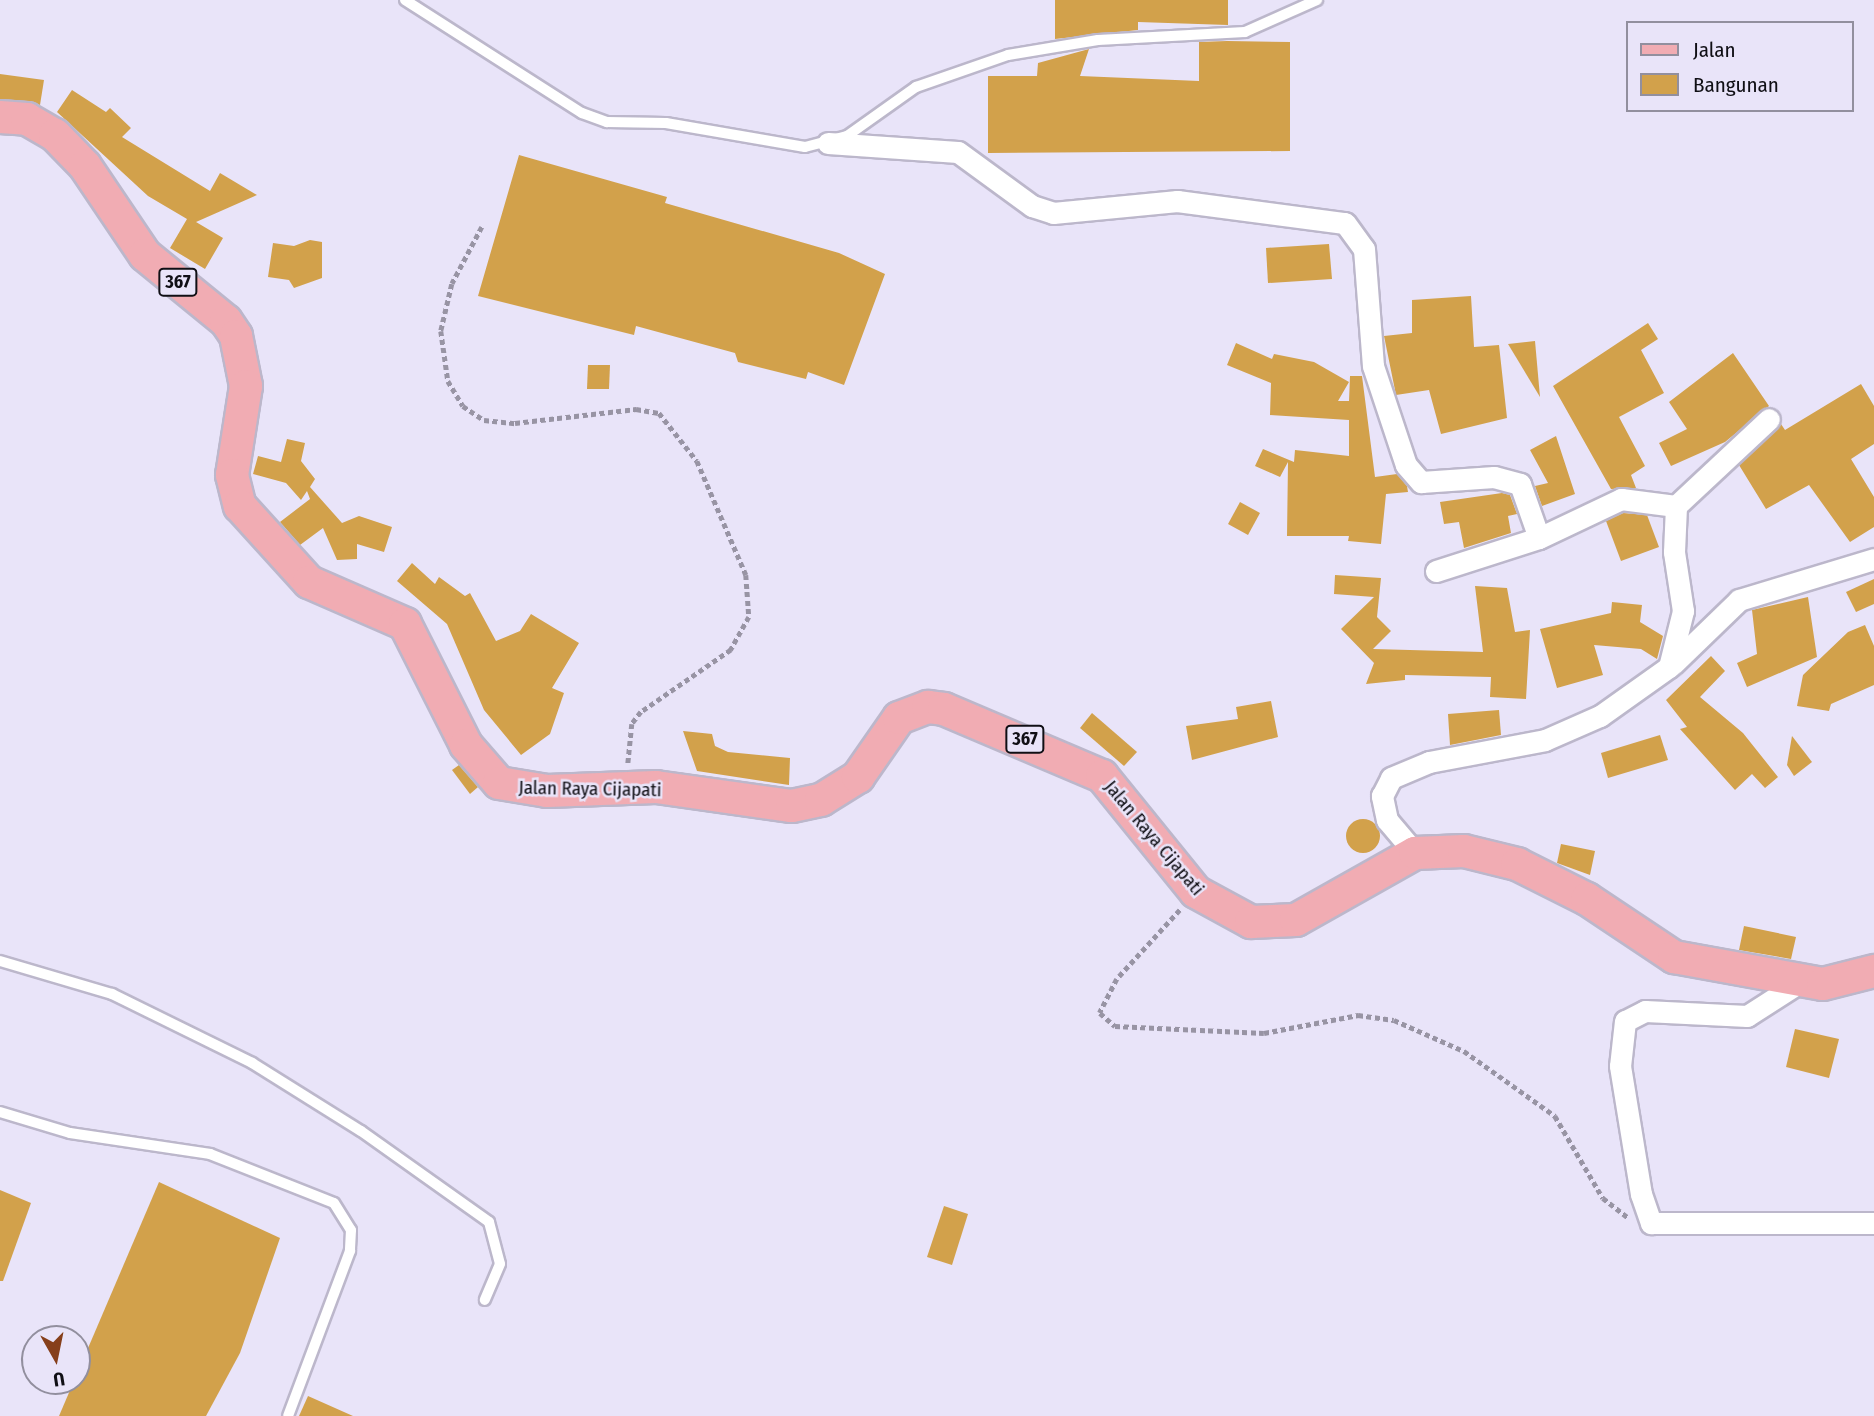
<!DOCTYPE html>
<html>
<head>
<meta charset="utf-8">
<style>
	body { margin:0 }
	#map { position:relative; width:1874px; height:1416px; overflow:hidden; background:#e9e4f9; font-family:"Fira Sans Condensed",sans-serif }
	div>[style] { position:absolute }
	.building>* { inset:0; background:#d2a14b }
	.round { border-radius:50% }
	.path>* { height:4.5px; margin-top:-2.25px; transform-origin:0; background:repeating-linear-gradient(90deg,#9894a4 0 5px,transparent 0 8.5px) }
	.roads { filter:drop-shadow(2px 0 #bcb7cb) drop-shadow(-2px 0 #bcb7cb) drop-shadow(0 2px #bcb7cb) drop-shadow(0 -2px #bcb7cb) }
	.service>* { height:10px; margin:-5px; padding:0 5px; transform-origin:5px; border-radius:5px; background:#fff }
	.minor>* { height:21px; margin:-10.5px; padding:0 10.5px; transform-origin:10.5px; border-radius:10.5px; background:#fff }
	.primary>* { height:32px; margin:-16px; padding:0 16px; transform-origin:16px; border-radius:16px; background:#f1acb3 }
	span { translate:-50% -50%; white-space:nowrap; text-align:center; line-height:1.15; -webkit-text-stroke:5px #e9e4f9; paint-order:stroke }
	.shield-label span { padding:2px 5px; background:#e9e4f9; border:2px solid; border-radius:5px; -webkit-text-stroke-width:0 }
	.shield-label { font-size:18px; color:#100f15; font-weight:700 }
	.street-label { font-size:19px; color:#100f15 }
	.legend { position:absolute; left:1626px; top:21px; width:228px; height:91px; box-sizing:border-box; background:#e9e4f9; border:2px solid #928f9e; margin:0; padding:9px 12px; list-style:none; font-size:21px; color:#100f15 }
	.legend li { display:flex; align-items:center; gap:14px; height:35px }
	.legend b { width:35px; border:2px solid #928f9e }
	.north { position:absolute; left:21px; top:1325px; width:70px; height:70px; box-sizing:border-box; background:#e9e4f9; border:2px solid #928f9e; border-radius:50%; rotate:171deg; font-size:19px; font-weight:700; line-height:28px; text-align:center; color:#100f15 }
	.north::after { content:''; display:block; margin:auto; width:24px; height:32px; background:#863f1b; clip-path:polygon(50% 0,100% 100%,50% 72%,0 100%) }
</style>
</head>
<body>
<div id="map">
	<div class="building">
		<i style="clip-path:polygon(1055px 0,1228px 0,1228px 25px,1138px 22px,1138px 30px,1055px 39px)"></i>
		<i style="clip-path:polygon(1227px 41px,1290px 42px,1290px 151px,988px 153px,988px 76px,1037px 76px,1038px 63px,1089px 49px,1080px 76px,1199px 81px,1199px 42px)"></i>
		<i style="clip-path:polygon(0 74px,44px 80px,40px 105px,0 99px)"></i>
		<i style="clip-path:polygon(72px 90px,106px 112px,110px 108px,131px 128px,122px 137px,210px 191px,220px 173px,257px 195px,196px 222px,223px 238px,205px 269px,170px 248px,187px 219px,148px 196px,57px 112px)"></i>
		<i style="clip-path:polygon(519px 155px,667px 197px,665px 203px,839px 253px,885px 274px,844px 385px,808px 372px,806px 379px,738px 362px,735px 353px,636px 326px,634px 335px,478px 296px)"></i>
		<i style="clip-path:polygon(310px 240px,322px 242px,322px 278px,294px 288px,289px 280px,268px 277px,273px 243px,294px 246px)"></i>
		<i style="clip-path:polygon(1329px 244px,1332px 279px,1268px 283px,1266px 248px)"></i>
		<i style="clip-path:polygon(1471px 296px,1474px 347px,1499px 345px,1507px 418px,1441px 434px,1429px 390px,1396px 395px,1384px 336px,1412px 333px,1412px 300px)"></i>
		<i style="clip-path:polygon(1648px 323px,1658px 339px,1641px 350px,1664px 393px,1619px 417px,1645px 466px,1631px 475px,1636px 488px,1611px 489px,1553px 386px)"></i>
		<i style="clip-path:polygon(1535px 341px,1540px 397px,1508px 344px)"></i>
		<i style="clip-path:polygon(1236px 343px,1272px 359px,1274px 354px,1314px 362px,1349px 382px,1338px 401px,1349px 401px,1350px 376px,1362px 376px,1375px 477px,1397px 474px,1407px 486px,1408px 492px,1386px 494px,1381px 544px,1348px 541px,1349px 536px,1287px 536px,1288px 462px,1280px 477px,1255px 466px,1263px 449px,1294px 462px,1295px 450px,1349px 456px,1349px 420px,1270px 415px,1271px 383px,1227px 365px)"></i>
		<i style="clip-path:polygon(1733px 353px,1769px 406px,1725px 442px,1671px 466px,1659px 443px,1687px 429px,1669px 402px)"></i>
		<i style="clip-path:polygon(588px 365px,610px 365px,609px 389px,587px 389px)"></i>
		<i style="clip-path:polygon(1861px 384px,1874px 406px,1874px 444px,1851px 459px,1874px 497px,1874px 527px,1850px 542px,1809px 485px,1766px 509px,1739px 465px,1781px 424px,1785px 430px)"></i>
		<i style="clip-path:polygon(1556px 436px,1575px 494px,1542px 506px,1535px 486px,1548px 483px,1530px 450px)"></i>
		<i style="clip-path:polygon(287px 439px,305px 443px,301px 461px,315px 479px,310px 487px,342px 523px,359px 516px,392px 527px,384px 552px,357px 544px,357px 559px,337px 560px,323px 528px,300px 545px,280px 522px,310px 499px,307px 491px,301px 500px,286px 483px,253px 474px,258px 456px,281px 462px)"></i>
		<i style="clip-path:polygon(1502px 493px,1510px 495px,1517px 514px,1508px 516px,1511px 533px,1464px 548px,1459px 522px,1444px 524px,1440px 502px)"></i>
		<i style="clip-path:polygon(1240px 502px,1260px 513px,1248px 535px,1228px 524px)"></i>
		<i style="clip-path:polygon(1623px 513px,1647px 515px,1659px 547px,1621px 561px,1606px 521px)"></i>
		<i style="clip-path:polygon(412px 563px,435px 584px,439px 577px,465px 596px,470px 593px,496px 641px,520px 631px,531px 614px,579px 643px,552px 688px,564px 693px,550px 734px,521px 755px,484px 710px,447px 624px,397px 581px)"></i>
		<i style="clip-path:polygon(1335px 575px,1381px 578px,1377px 617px,1391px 631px,1373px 649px,1483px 652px,1475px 586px,1507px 588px,1515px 632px,1530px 630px,1526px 699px,1490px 697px,1491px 677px,1405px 675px,1405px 680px,1366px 684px,1374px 663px,1341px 629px,1374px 597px,1334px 594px)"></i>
		<i style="clip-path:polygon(1874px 579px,1874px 604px,1856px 612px,1846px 592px)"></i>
		<i style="clip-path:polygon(1808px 597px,1817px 657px,1747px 687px,1737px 663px,1757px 654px,1752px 610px)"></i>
		<i style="clip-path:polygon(1612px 602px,1642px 605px,1640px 622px,1663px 636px,1657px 659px,1641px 649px,1594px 645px,1603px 675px,1557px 688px,1540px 629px,1611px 613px)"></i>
		<i style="clip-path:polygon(1865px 625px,1874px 646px,1874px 685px,1831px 704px,1829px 711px,1797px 706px,1803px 675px,1848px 632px)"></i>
		<i style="clip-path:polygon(1711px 656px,1725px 671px,1700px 697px,1743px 733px,1778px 777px,1765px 788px,1752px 774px,1735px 790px,1680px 729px,1687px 727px,1666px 700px)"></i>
		<i style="clip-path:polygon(1271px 701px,1278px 737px,1192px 760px,1186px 726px,1238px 719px,1236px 707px)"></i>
		<i style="clip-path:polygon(1499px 710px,1501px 735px,1450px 745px,1448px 714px)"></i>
		<i style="clip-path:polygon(1092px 713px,1137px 752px,1124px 766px,1080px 728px)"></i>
		<i style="clip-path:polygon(683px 731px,712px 734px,715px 746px,728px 752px,790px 758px,789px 785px,697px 771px)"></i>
		<i style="clip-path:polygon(1660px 735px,1668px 760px,1608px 778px,1601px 753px)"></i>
		<i style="clip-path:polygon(1792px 736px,1812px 762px,1794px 776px,1787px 765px)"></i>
		<i style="clip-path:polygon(459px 765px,478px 787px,470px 794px,452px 770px)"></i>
		<i class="round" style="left:1346px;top:819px;width:34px;height:34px"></i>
		<i style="clip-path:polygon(1561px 844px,1595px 851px,1590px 875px,1557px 863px)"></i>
		<i style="clip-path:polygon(1744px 926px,1796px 937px,1791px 959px,1739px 950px)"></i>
		<i style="clip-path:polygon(1795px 1029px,1839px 1039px,1829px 1078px,1786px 1067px)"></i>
		<i style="clip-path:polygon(159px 1182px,280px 1238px,240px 1353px,206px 1416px,59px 1416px)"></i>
		<i style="clip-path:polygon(0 1190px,31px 1203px,3px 1281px,0 1281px)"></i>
		<i style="clip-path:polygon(944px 1206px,968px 1214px,952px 1265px,927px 1257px)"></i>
		<i style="clip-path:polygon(308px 1396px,353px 1416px,299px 1416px)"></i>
	</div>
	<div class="path">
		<i style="left:482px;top:227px;width:64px;rotate:117.8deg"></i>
		<i style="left:452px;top:284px;width:48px;rotate:103.2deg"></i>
		<i style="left:441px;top:331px;width:50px;rotate:82deg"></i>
		<i style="left:448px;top:381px;width:29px;rotate:59deg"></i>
		<i style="left:463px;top:406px;width:25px;rotate:34deg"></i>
		<i style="left:484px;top:420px;width:31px;rotate:6deg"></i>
		<i style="left:515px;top:423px;width:122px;rotate:-6.6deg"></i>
		<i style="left:636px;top:409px;width:23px;rotate:10deg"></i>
		<i style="left:659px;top:413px;width:61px;rotate:51.6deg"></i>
		<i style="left:697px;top:461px;width:124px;rotate:66.7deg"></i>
		<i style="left:746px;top:575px;width:42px;rotate:85.9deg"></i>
		<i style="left:749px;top:617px;width:38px;rotate:119deg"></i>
		<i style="left:731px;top:650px;width:109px;rotate:145.4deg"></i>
		<i style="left:641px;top:712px;width:15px;rotate:127deg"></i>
		<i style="left:632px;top:724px;width:40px;rotate:95.7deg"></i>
		<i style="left:1180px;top:910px;width:93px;rotate:132.4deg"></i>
		<i style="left:1117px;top:979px;width:38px;rotate:117deg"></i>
		<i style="left:1100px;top:1013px;width:20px;rotate:41deg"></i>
		<i style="left:1115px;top:1026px;width:149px;rotate:2.7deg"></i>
		<i style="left:1264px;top:1033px;width:96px;rotate:-10.8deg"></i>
		<i style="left:1358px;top:1015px;width:36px;rotate:8deg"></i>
		<i style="left:1394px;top:1020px;width:77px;rotate:23.9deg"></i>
		<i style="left:1464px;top:1051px;width:112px;rotate:35.5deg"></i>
		<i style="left:1555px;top:1116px;width:95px;rotate:59.7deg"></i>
		<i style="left:1603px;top:1198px;width:31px;rotate:38deg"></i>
	</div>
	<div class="roads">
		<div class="service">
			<i style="left:405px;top:0;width:210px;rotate:32.6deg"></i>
			<i style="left:582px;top:113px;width:27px;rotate:20deg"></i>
			<i style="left:607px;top:122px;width:59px;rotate:1deg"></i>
			<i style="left:666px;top:123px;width:141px;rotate:9.8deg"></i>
			<i style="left:805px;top:147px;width:43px;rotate:-14.7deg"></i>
			<i style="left:847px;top:136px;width:85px;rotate:-35.4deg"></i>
			<i style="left:916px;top:87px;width:97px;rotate:-19.2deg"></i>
			<i style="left:1008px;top:55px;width:91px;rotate:-9.5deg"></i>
			<i style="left:1098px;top:40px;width:147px;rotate:-3.1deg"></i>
			<i style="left:1245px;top:32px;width:79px;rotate:-24deg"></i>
			<i style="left:0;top:961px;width:117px;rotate:16.4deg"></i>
			<i style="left:112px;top:994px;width:156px;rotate:26.2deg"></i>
			<i style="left:252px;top:1063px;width:128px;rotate:32deg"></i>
			<i style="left:361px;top:1131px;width:157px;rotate:35.4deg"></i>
			<i style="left:489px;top:1222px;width:43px;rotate:75.3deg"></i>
			<i style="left:500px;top:1264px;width:39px;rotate:113deg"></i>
			<i style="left:0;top:1112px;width:73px;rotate:16.7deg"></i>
			<i style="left:70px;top:1133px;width:142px;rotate:8.5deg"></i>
			<i style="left:210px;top:1154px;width:133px;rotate:21.6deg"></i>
			<i style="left:334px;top:1203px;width:32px;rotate:58deg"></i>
			<i style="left:351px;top:1230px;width:21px;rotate:93deg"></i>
			<i style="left:350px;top:1251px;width:176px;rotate:110.6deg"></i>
		</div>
		<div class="minor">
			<i style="left:828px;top:143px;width:130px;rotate:4deg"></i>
			<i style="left:958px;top:152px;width:92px;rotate:36.1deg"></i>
			<i style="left:1032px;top:206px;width:22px;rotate:18deg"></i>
			<i style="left:1053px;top:213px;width:125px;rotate:-5.5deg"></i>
			<i style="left:1177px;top:201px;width:169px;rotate:7.5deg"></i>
			<i style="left:1345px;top:223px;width:32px;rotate:54deg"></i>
			<i style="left:1364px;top:249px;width:117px;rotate:85.6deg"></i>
			<i style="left:1373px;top:366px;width:104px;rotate:71.6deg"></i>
			<i style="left:1406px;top:465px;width:23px;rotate:49deg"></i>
			<i style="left:1421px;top:482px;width:73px;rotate:-3.9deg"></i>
			<i style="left:1494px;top:477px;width:27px;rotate:15deg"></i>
			<i style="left:1520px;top:484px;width:57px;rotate:70.6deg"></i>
			<i style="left:1436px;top:571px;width:108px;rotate:-17.8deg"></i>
			<i style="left:1539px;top:538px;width:91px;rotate:-25.4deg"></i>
			<i style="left:1621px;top:499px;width:55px;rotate:7.3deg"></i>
			<i style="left:1673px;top:664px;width:92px;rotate:-44.1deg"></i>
			<i style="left:1739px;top:600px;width:141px;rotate:-16.9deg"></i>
			<i style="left:1415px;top:853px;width:43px;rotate:-130.3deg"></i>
			<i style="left:1387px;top:820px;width:25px;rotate:-102deg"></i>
			<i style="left:1382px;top:796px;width:20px;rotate:-63deg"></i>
			<i style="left:1391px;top:778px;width:41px;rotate:-22.8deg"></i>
			<i style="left:1429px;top:762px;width:118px;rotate:-10.7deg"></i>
			<i style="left:1545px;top:740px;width:60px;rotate:-23.6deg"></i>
			<i style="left:1600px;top:716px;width:85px;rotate:-35.4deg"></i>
			<i style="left:1669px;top:667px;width:58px;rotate:-76deg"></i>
			<i style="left:1683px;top:611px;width:60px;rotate:-98.7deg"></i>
			<i style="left:1674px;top:552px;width:46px;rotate:-87.5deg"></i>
			<i style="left:1676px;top:506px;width:127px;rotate:-43.1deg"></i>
			<i style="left:1800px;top:982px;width:63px;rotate:147.3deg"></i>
			<i style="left:1747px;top:1016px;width:102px;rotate:-177.2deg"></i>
			<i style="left:1645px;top:1011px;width:22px;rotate:153deg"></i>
			<i style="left:1625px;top:1021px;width:45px;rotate:96.3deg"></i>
			<i style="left:1620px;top:1066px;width:130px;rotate:80.7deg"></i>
			<i style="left:1641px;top:1194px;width:31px;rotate:71deg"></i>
			<i style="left:1651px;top:1223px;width:223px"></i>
		</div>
		<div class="primary">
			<i style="left:0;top:117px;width:27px;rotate:4deg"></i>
			<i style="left:27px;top:119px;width:32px;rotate:30deg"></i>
			<i style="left:55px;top:135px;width:43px;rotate:45.9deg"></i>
			<i style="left:85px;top:166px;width:107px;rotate:56deg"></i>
			<i style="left:145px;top:255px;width:104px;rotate:39.2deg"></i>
			<i style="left:226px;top:321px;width:18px;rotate:56deg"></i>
			<i style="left:236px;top:336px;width:51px;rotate:78.7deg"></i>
			<i style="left:246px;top:386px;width:90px;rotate:98.9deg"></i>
			<i style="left:232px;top:475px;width:32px;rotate:76deg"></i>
			<i style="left:240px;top:506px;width:103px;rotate:47.8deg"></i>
			<i style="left:309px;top:582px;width:105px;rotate:23.6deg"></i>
			<i style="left:405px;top:624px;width:136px;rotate:63.2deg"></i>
			<i style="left:466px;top:745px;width:50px;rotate:49deg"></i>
			<i style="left:499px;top:783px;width:49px;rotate:9.5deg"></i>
			<i style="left:547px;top:791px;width:109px;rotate:-2.1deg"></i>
			<i style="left:656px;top:787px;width:137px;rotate:8deg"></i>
			<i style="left:792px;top:806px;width:30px;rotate:-12deg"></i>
			<i style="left:821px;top:800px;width:44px;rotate:-31.9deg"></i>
			<i style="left:858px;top:777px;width:72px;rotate:-55.2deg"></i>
			<i style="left:899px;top:718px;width:31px;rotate:-21deg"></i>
			<i style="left:928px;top:707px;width:16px;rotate:7deg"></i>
			<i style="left:944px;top:709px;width:172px;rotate:23deg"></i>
			<i style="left:1102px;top:776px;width:149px;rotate:51deg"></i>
			<i style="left:1196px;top:892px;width:63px;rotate:28.6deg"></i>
			<i style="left:1251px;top:922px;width:45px;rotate:-2.5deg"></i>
			<i style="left:1296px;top:920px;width:137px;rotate:-29.4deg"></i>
			<i style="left:1415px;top:853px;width:49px;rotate:-2.3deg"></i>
			<i style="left:1464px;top:851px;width:55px;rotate:13.8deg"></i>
			<i style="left:1517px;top:864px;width:78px;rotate:26.6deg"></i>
			<i style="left:1587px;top:899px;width:105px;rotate:33.7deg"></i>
			<i style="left:1674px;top:957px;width:151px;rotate:10.3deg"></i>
			<i style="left:1823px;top:984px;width:53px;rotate:-14.3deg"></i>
		</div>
	</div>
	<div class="shield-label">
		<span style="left:178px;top:282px">367</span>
		<span style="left:1025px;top:739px">367</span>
	</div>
	<div class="street-label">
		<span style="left:590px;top:789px;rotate:1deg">Jalan Raya Cijapati</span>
		<span style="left:1154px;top:838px;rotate:50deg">Jalan Raya Cijapati</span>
	</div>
	<ul class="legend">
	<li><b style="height:9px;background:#f1acb3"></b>Jalan</li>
	<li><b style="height:19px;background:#d2a14b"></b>Bangunan</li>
	</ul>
	<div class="north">U</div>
</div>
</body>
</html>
